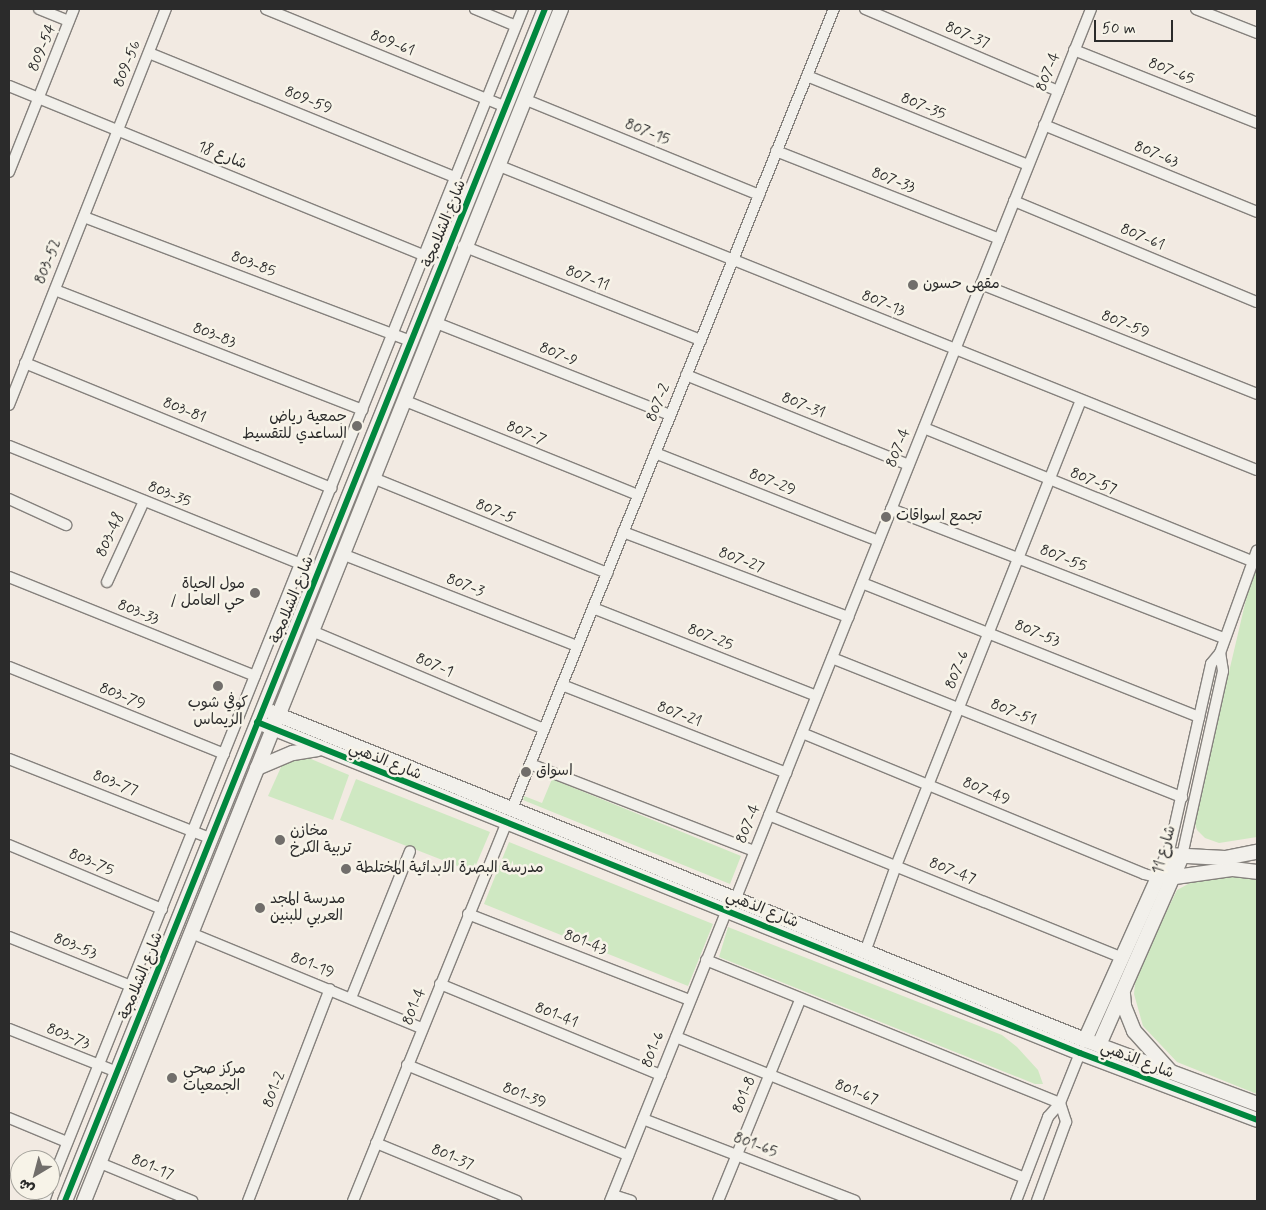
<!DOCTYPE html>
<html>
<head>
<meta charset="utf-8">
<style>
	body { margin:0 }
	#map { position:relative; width:1266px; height:1210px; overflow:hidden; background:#f2eae2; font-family:Mynerve,"Playpen Sans Arabic",sans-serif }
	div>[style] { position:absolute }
	.green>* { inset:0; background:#cfe8c2 }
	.roads { filter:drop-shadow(1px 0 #85817d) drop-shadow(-1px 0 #85817d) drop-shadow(0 1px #85817d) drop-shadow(0 -1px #85817d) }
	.street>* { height:10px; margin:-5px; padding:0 5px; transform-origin:5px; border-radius:5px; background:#f2f0eb }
	.secondary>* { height:14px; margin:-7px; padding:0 7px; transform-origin:7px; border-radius:7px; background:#f2f0eb }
	.cycleway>* { height:6px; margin:-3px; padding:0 3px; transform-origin:3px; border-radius:3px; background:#00873e }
	.dots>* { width:14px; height:14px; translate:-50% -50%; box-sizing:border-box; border:2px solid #f7f3e8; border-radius:50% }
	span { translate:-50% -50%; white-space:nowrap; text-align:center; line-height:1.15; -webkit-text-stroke:5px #f7f3e8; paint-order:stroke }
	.street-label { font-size:15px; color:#2b2b2b }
	.poi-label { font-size:15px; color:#2b2b2b }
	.left { translate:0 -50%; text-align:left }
	.right { translate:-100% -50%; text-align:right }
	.frame { position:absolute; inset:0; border:10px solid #2b2b2b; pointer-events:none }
	.north { position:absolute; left:10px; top:1150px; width:50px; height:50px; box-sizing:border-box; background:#f7f3e8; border:1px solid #a5a39c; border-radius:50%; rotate:217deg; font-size:14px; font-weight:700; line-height:20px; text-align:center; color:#2b2b2b }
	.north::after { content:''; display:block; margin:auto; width:18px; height:22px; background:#716e6b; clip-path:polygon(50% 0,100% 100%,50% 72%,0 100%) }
	.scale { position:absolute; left:1094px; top:20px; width:79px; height:22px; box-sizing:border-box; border:2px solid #2b2b2b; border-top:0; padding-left:6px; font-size:15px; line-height:18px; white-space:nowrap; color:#2b2b2b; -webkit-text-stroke:4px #f7f3e8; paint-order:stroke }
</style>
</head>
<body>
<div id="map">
	<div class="green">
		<i style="clip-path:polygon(1257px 567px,1257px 837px,1219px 843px,1205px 838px,1197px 830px,1194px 821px,1248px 591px)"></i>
		<i style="clip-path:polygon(304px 756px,349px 775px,333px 820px,268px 796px,282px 765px,293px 758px)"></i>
		<i style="clip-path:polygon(356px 779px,490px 832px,473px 872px,340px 820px)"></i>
		<i style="clip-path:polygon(552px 779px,741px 856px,730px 884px,523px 800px,524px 796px,542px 803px)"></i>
		<i style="clip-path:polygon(509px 842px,713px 924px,688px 986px,484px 904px)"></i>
		<i style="clip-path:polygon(1241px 874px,1257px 880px,1257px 1094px,1177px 1062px,1143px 1026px,1134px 994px,1136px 974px,1177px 890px,1190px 883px)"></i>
		<i style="clip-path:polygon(728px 927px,1002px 1035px,1017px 1047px,1038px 1070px,1043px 1084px,1035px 1084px,719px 957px)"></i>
	</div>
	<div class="roads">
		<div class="street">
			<i style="left:39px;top:9px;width:32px;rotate:22deg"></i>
			<i style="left:266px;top:9px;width:259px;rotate:22.2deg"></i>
			<i style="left:475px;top:9px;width:44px;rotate:22.5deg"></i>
			<i style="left:865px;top:9px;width:210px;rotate:23deg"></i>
			<i style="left:1196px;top:9px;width:66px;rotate:21.5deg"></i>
			<i style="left:1074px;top:50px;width:197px;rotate:21.7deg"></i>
			<i style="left:149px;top:53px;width:330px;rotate:22.1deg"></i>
			<i style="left:807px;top:76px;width:238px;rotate:21.9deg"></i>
			<i style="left:9px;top:86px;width:448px;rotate:22.2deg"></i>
			<i style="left:524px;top:99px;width:254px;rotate:22.2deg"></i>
			<i style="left:1044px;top:125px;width:230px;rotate:22.2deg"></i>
			<i style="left:776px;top:151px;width:240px;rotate:21.5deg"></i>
			<i style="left:497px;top:165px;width:819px;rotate:21.87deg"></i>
			<i style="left:9px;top:172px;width:175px;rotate:-68.3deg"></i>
			<i style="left:1014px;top:201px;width:263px;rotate:22.6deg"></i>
			<i style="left:84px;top:217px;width:350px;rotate:20.8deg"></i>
			<i style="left:463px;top:246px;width:256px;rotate:21.6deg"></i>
			<i style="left:981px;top:284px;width:297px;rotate:21.7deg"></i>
			<i style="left:55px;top:290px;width:330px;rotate:21.3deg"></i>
			<i style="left:434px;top:322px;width:254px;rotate:21.5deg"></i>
			<i style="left:25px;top:363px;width:331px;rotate:22.2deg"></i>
			<i style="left:686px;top:375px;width:240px;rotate:22deg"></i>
			<i style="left:403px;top:400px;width:253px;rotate:22deg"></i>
			<i style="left:9px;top:405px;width:426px;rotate:-68.4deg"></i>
			<i style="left:924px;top:428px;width:354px;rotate:22.1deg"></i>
			<i style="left:9px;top:446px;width:333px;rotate:22deg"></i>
			<i style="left:655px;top:453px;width:240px;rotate:21.5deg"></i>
			<i style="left:373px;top:478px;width:253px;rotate:22.1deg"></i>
			<i style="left:9px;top:499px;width:63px;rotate:24.5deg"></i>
			<i style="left:891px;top:509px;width:357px;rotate:21.2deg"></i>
			<i style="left:623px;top:532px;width:241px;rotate:20.7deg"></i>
			<i style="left:342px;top:554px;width:252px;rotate:21.4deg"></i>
			<i style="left:9px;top:577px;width:265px;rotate:21.9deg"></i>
			<i style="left:107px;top:582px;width:89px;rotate:-65.4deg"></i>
			<i style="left:862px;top:583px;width:363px;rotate:21.7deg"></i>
			<i style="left:593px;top:608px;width:240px;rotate:21.5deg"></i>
			<i style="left:312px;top:631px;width:252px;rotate:22.9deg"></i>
			<i style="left:832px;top:658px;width:377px;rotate:21.7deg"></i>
			<i style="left:9px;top:667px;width:232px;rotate:22deg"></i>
			<i style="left:562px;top:685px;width:241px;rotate:21.4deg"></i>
			<i style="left:802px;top:733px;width:370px;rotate:22.4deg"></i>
			<i style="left:1144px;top:874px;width:16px;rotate:14deg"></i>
			<i style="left:9px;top:759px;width:216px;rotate:21.5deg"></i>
			<i style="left:530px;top:764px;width:240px;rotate:21.2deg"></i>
			<i style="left:512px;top:809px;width:862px;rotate:-68.08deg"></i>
			<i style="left:769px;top:815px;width:382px;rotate:22deg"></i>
			<i style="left:9px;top:845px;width:166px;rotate:22.7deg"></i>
			<i style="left:1168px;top:855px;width:196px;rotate:-77.3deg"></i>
			<i style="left:1211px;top:664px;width:14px;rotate:-51deg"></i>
			<i style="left:1220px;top:653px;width:109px;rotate:-70.2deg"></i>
			<i style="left:1182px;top:856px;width:189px;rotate:-77.5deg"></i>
			<i style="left:1223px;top:671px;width:18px;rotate:-99deg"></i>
			<i style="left:736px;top:898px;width:957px;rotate:-68.23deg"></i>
			<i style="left:468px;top:914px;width:238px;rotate:21.2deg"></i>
			<i style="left:191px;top:933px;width:250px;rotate:22.4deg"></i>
			<i style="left:9px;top:937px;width:131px;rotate:21.9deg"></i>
			<i style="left:865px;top:952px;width:91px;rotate:-70.2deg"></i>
			<i style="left:896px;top:866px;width:501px;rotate:-68.35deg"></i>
			<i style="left:706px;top:960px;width:382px;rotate:22deg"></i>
			<i style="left:1060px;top:1103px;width:20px;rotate:72deg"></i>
			<i style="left:1066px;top:1122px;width:84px;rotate:110.2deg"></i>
			<i style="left:440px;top:984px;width:239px;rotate:22.4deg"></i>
			<i style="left:351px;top:998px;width:158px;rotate:-68.1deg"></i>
			<i style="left:9px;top:1029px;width:116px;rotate:21.7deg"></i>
			<i style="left:676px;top:1037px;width:376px;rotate:22deg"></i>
			<i style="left:407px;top:1065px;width:239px;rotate:22.2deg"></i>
			<i style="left:9px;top:1118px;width:63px;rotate:22.5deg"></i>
			<i style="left:643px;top:1119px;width:227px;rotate:21.1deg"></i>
			<i style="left:376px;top:1143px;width:152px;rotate:22.4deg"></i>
			<i style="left:100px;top:1163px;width:100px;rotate:22.4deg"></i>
			<i style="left:50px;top:1186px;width:1268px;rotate:-68.11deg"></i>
			<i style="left:613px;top:1195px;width:19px;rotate:18deg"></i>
			<i style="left:44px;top:1201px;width:12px;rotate:-70deg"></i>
			<i style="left:248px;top:1201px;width:227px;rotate:-68.9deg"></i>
			<i style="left:353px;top:1201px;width:407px;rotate:-67.9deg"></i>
			<i style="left:610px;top:1201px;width:314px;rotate:-68.1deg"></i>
			<i style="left:718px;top:1201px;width:217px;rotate:-67.8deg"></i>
			<i style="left:1016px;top:1201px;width:90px;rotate:-69.1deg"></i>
			<i style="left:1048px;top:1117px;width:18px;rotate:-49deg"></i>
			<i style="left:1060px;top:1103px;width:54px;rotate:-68.2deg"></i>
		</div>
		<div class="secondary">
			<i style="left:271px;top:712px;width:878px;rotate:21.95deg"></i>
			<i style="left:1085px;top:1040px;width:184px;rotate:20.4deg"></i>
			<i style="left:265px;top:725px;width:879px;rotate:21.92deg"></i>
			<i style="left:1080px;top:1053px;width:189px;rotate:20.7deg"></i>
			<i style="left:257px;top:768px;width:39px;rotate:-23deg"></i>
			<i style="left:293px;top:753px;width:25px;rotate:-9deg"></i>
			<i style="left:1168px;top:878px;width:66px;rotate:-7.9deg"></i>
			<i style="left:1233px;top:869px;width:24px;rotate:7deg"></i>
			<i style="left:1123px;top:994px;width:12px;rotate:85deg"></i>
			<i style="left:1124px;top:1006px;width:27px;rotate:68deg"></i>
			<i style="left:1134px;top:1031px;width:54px;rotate:48deg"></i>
			<i style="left:1085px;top:1040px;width:203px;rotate:-65.8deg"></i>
			<i style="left:1168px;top:855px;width:57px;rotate:3deg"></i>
			<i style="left:1225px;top:858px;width:33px;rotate:-11deg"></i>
			<i style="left:1099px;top:1045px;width:206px;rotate:-66.3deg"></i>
			<i style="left:65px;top:1201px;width:1285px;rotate:-68.07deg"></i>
			<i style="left:84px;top:1201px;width:1284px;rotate:-68.19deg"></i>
		</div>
	</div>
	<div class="cycleway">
		<i style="left:257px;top:722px;width:887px;rotate:21.91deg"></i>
		<i style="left:1080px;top:1053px;width:189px;rotate:20.7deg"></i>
		<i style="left:65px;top:1201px;width:1285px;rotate:-68.07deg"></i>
	</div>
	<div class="dots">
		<i style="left:913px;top:285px;background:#716e6b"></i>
		<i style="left:357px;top:426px;background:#716e6b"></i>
		<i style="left:886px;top:517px;background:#716e6b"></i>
		<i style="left:255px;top:593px;background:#716e6b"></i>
		<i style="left:218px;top:686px;background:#716e6b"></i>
		<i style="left:526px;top:772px;background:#716e6b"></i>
		<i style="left:280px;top:840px;background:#716e6b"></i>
		<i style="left:346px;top:869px;background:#716e6b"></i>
		<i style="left:260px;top:908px;background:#716e6b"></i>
		<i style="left:172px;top:1078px;background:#716e6b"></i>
	</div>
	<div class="street-label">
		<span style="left:967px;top:36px;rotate:23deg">807-37</span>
		<span style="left:392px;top:44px;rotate:22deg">809-61</span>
		<span style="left:43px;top:48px;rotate:-68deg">809-54</span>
		<span style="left:128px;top:64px;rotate:-68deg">809-56</span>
		<span style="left:1049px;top:72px;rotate:-68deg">807-4</span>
		<span style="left:1171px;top:72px;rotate:22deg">807-65</span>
		<span style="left:308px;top:101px;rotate:22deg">809-59</span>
		<span style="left:923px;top:107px;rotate:22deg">807-35</span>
		<span style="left:647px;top:133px;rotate:22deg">807-15</span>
		<span style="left:1156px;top:155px;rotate:22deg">807-63</span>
		<span style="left:222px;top:156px;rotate:22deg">شارع 18</span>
		<span style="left:893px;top:181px;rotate:21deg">807-33</span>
		<span style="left:445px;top:224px;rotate:-68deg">شارع الشلامجة</span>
		<span style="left:1142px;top:238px;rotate:23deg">807-61</span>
		<span style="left:49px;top:262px;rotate:-68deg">803-52</span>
		<span style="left:253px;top:265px;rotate:21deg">803-85</span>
		<span style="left:587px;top:279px;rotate:21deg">807-11</span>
		<span style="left:883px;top:304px;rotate:22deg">807-13</span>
		<span style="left:1125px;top:325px;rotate:22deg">807-59</span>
		<span style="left:214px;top:336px;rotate:21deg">803-83</span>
		<span style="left:558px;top:355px;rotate:22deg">807-9</span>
		<span style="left:659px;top:403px;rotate:-68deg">807-2</span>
		<span style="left:803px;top:406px;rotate:22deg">807-31</span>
		<span style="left:184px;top:411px;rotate:22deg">803-81</span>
		<span style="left:526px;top:434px;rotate:22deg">807-7</span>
		<span style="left:899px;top:448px;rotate:-68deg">807-4</span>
		<span style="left:1093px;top:482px;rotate:22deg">807-57</span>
		<span style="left:772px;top:483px;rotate:22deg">807-29</span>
		<span style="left:169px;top:495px;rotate:22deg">803-35</span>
		<span style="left:495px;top:512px;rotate:22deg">807-5</span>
		<span style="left:111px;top:535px;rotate:-66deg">803-48</span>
		<span style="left:1063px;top:559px;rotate:22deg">807-55</span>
		<span style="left:741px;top:561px;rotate:21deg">807-27</span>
		<span style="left:465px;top:586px;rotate:21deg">807-3</span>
		<span style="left:293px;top:600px;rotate:-68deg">شارع الشلامجة</span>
		<span style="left:138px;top:613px;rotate:22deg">803-33</span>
		<span style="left:1037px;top:634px;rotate:22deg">807-53</span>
		<span style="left:710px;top:638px;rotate:22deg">807-25</span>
		<span style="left:434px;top:666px;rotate:23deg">807-1</span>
		<span style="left:958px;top:670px;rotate:-68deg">807-6</span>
		<span style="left:122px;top:697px;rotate:22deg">803-79</span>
		<span style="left:1013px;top:713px;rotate:22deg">807-51</span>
		<span style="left:679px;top:715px;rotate:21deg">807-21</span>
		<span style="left:385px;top:762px;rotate:22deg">شارع الذهبي</span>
		<span style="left:115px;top:784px;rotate:21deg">803-77</span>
		<span style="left:986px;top:792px;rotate:23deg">807-49</span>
		<span style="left:749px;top:824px;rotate:-68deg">807-4</span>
		<span style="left:1165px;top:850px;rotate:-74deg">شارع 11</span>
		<span style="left:91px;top:863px;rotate:23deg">803-75</span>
		<span style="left:952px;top:872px;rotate:22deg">807-47</span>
		<span style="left:762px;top:910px;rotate:22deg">شارع الذهبي</span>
		<span style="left:585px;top:943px;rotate:21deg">801-43</span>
		<span style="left:75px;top:947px;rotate:22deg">803-53</span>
		<span style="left:312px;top:966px;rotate:22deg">801-19</span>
		<span style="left:142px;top:976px;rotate:-68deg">شارع الشلامجة</span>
		<span style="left:415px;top:1007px;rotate:-68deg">801-4</span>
		<span style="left:556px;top:1016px;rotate:22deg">801-41</span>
		<span style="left:68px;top:1037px;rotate:22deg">803-73</span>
		<span style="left:654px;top:1050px;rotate:-68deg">801-6</span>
		<span style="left:1137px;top:1061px;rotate:21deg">شارع الذهبي</span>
		<span style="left:275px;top:1090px;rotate:-69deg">801-2</span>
		<span style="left:856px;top:1093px;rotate:22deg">801-67</span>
		<span style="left:745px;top:1095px;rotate:-68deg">801-8</span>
		<span style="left:524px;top:1096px;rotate:22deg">801-39</span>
		<span style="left:755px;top:1146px;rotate:21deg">801-65</span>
		<span style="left:452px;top:1158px;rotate:23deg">801-37</span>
		<span style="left:152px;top:1168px;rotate:23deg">801-17</span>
	</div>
	<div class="poi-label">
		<span class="left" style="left:923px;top:285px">مقهى حسون</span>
		<span class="right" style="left:347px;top:426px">جمعية رياض<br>الساعدي للتقسيط</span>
		<span class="left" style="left:896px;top:517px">تجمع اسواقات</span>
		<span class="right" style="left:245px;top:593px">مول الحياة<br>/ حي العامل</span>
		<span style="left:218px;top:712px">كوفي شوب<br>الريماس</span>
		<span class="left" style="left:536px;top:772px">اسواق</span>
		<span class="left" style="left:290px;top:840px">مخازن<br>تربية الكرخ</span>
		<span class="left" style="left:356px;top:869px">مدرسة البصرة الابدائية المختلطة</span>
		<span class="left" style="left:270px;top:908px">مدرسة المجد<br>العربي للبنين</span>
		<span class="left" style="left:183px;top:1078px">مركز صحي<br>الجمعيات</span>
	</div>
	<div class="frame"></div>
	<div class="north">ش</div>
	<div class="scale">50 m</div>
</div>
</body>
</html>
